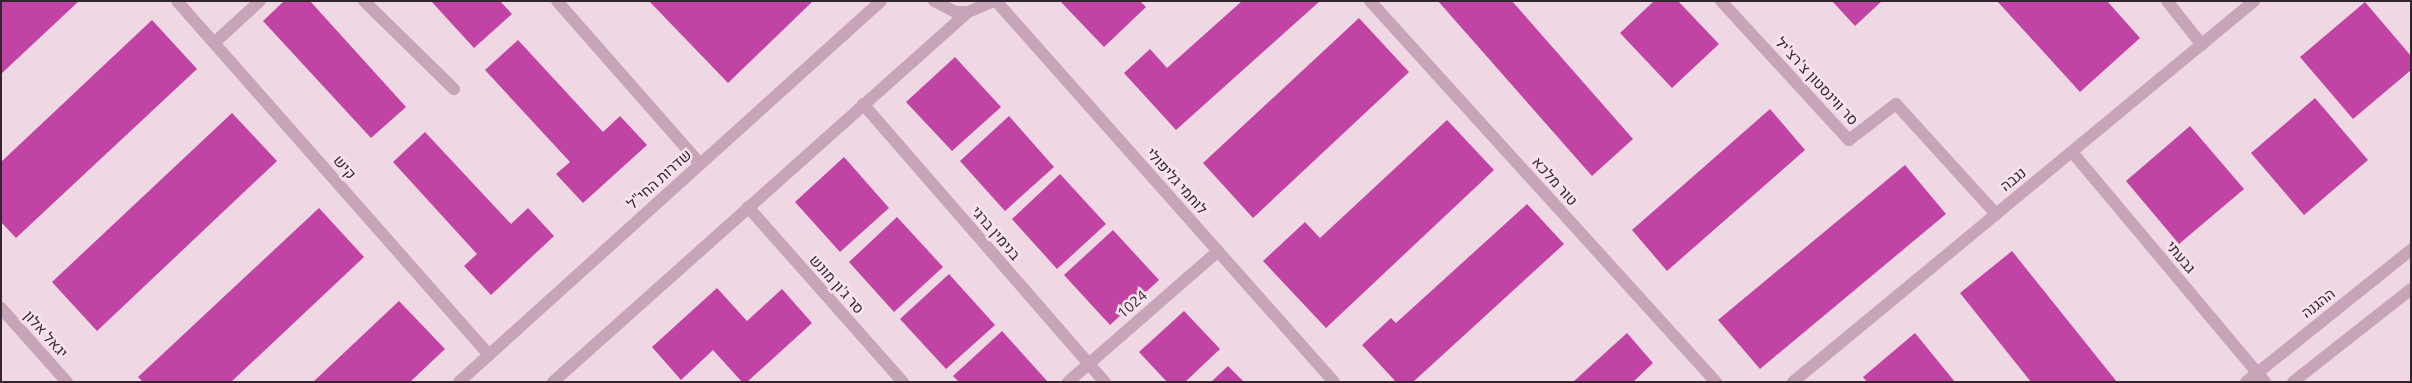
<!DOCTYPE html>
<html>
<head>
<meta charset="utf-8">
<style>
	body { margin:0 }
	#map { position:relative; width:2412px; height:383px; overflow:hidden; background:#efd7e3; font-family:Ubuntu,Heebo,sans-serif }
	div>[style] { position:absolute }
	.building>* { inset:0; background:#c144a4 }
	.minor>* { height:12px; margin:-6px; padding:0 6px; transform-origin:6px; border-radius:6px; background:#c7a4b7 }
	.tertiary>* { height:12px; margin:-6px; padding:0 6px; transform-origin:6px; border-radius:6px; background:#c7a4b7 }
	span { translate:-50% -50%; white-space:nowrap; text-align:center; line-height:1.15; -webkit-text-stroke:5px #f8e3ed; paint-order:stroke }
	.street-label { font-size:15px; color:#32252e }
	.frame { position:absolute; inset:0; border:2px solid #32252e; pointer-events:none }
</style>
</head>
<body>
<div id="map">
	<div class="building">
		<i style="clip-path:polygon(1px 1px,79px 1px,1px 74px)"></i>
		<i style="clip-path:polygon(284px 1px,310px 1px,406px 107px,371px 138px,263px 21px)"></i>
		<i style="clip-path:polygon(431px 1px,500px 1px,512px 14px,474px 48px)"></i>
		<i style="clip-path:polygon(649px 1px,813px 1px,728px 83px)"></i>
		<i style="clip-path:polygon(1060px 1px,1140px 1px,1146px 7px,1104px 47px)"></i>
		<i style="clip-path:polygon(1242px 1px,1320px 1px,1176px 130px,1124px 73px,1150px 49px,1167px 68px)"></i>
		<i style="clip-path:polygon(1438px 1px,1512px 1px,1633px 139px,1592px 176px)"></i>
		<i style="clip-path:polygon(1654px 1px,1678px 1px,1719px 44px,1672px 88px,1620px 33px)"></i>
		<i style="clip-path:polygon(1832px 1px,1882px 1px,1855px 26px)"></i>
		<i style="clip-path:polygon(1997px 1px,2107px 1px,2140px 38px,2080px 92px)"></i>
		<i style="clip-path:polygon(2365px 2px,2411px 56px,2411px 70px,2353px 119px,2300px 57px)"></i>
		<i style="clip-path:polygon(1359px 18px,1409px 72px,1253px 218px,1203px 163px)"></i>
		<i style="clip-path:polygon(152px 20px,197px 69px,16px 238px,1px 222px,1px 162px)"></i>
		<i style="clip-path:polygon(518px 40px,603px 132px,620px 116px,647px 145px,583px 203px,556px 174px,570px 162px,485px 70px)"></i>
		<i style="clip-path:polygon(955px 57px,1001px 107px,952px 151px,906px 102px)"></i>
		<i style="clip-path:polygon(2315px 98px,2368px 160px,2304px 215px,2251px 153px)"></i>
		<i style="clip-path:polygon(1770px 109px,1805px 150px,1667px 271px,1632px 230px)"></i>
		<i style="clip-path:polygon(232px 113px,277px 161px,97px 331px,52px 282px)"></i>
		<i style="clip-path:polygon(1009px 116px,1054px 167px,1005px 211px,960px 161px)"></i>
		<i style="clip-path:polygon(1447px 120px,1494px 170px,1326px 328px,1263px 261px,1305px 222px,1320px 238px)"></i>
		<i style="clip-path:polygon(2190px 126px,2244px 189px,2179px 244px,2126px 181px)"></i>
		<i style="clip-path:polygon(425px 132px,511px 224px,528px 208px,554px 236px,491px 295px,464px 266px,477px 254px,393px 162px)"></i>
		<i style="clip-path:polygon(844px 157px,889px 208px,840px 252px,795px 202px)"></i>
		<i style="clip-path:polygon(1905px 165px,1946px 214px,1760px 369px,1718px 320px)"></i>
		<i style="clip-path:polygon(1060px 174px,1106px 224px,1057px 269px,1012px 219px)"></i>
		<i style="clip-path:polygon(1527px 204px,1564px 244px,1413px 382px,1396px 382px,1362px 345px,1391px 318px,1396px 323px)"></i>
		<i style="clip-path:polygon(319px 208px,364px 257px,231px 382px,143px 382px,138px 377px)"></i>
		<i style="clip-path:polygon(897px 217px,943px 267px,894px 312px,849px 262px)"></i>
		<i style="clip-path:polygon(1113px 230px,1159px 280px,1110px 325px,1064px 275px)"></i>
		<i style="clip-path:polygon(2012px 251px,2117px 382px,2031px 382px,1960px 293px)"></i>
		<i style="clip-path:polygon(949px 274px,995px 325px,946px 369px,900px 319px)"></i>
		<i style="clip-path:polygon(717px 288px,747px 321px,782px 289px,812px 323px,747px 382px,742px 382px,713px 350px,681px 380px,652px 347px)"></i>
		<i style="clip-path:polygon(399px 301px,445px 349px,410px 382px,313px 382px)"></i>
		<i style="clip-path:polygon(1184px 311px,1220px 349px,1185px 382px,1167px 382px,1139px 352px)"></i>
		<i style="clip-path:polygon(1002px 331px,1047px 381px,1046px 382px,959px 382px,953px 376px)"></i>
		<i style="clip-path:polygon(1627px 333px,1653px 363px,1633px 382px,1573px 382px)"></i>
		<i style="clip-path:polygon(1915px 333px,1955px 382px,1867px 382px,1863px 377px)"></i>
		<i style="clip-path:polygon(1228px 366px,1244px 382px,1211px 382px)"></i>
	</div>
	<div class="minor">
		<i style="left:177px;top:1px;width:472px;rotate:48.6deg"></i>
		<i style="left:364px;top:1px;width:126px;rotate:44.4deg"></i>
		<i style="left:557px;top:1px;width:217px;rotate:48.7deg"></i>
		<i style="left:934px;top:1px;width:25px;rotate:27deg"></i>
		<i style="left:956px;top:12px;width:12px"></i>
		<i style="left:968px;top:12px;width:28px;rotate:-23deg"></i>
		<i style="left:996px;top:1px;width:509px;rotate:48.42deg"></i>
		<i style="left:1370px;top:1px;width:515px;rotate:47.76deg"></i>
		<i style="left:1721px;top:1px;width:189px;rotate:47.4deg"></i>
		<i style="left:1849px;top:140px;width:59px;rotate:-37.5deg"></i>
		<i style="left:1896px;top:104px;width:149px;rotate:47.7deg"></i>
		<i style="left:2167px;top:1px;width:56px;rotate:51.5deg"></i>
		<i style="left:214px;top:43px;width:62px;rotate:-42.4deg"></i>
		<i style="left:863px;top:104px;width:369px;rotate:49deg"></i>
		<i style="left:2072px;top:152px;width:300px;rotate:50deg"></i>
		<i style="left:748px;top:207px;width:234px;rotate:48.5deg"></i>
		<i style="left:459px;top:382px;width:569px;rotate:-42.08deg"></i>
		<i style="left:553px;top:382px;width:556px;rotate:-41.72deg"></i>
		<i style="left:1068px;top:382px;width:199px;rotate:-41.1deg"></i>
		<i style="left:1793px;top:382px;width:598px;rotate:-39.57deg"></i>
	</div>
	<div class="tertiary">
		<i style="left:1px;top:308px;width:99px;rotate:48.3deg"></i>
		<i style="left:2246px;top:382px;width:211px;rotate:-38.7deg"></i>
		<i style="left:2293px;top:382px;width:150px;rotate:-38.2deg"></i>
	</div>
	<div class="street-label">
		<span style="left:1817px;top:81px;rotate:47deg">סר ווינסטון צ'רצ'יל</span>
		<span style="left:345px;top:167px;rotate:49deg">קיש</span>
		<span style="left:659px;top:179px;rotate:-42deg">שדרות החי"ל</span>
		<span style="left:2013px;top:179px;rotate:-39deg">נגבה</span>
		<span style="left:1177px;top:181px;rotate:48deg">לוחמי גליפולי</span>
		<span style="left:1555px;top:181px;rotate:48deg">טור מלכא</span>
		<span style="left:996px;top:233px;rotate:49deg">בנימין ברגי</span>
		<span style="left:2181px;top:257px;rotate:50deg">גבעתי</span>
		<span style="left:837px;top:284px;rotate:48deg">סר ג'ון מונש</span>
		<span style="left:2318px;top:303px;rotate:-38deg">ההגנה</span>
		<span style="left:1132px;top:304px;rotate:-41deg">1024</span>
		<span style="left:46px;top:334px;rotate:48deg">יגאל אלון</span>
	</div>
	<div class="frame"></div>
</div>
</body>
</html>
